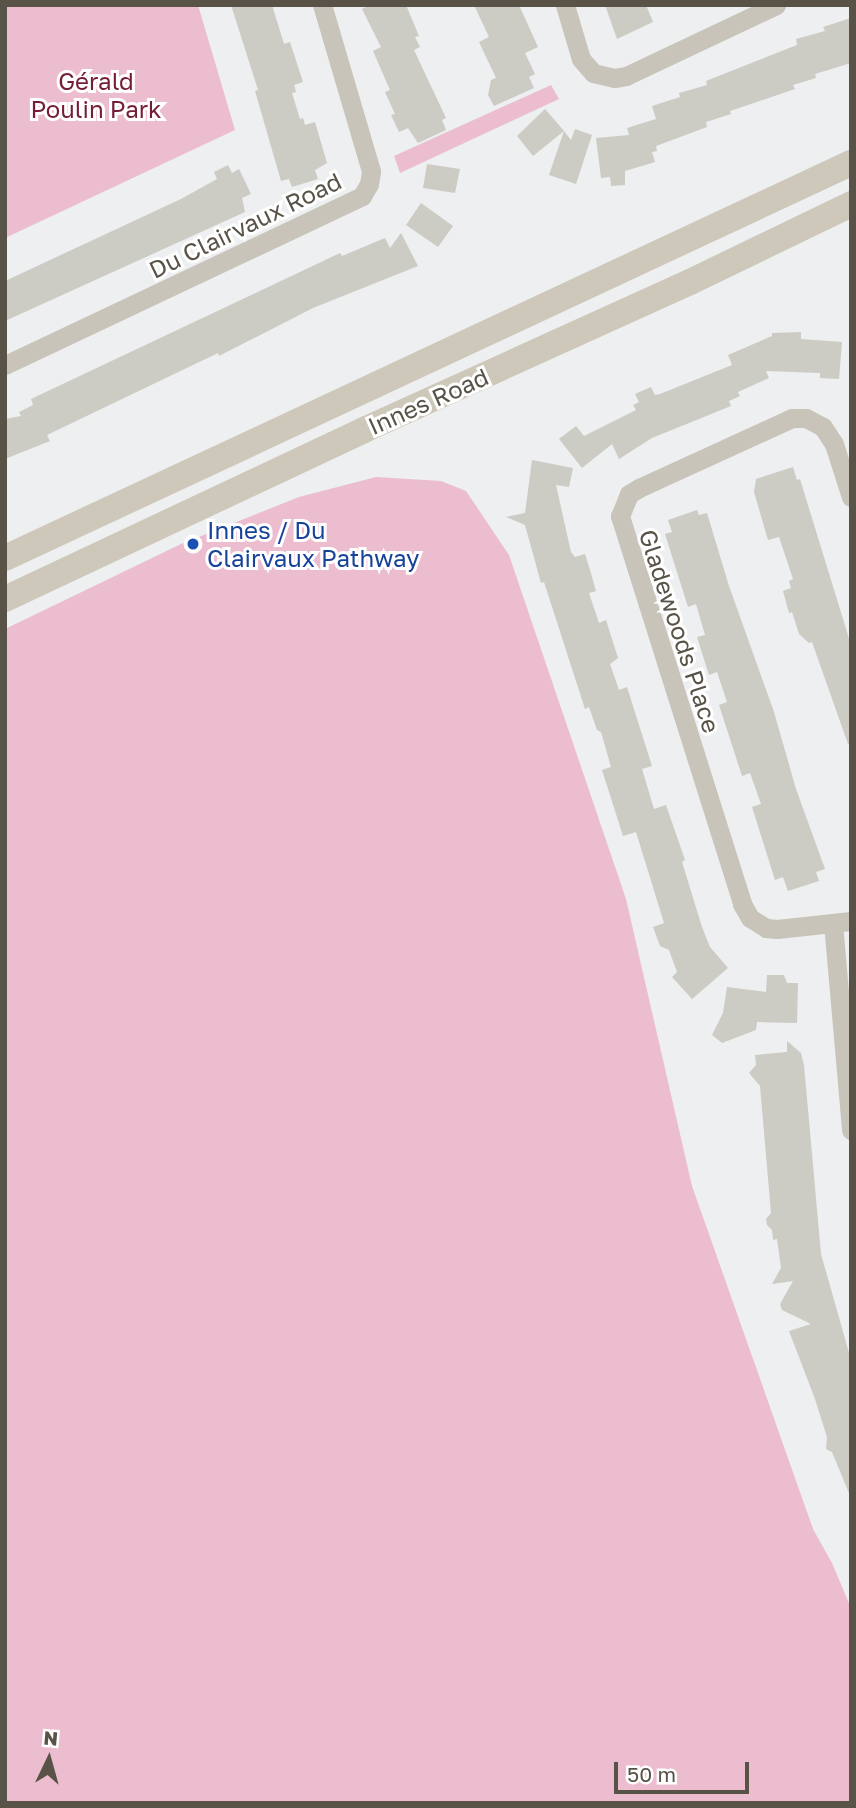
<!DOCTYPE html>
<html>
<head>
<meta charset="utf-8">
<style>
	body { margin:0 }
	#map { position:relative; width:856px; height:1808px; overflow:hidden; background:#edeff0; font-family:"Golos Text",sans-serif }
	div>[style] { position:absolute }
	.green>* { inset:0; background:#ebbdcf }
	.building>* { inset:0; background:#cccbc4 }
	.minor>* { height:19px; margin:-9.5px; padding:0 9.5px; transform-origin:9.5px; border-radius:9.5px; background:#c9c4b9 }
	.secondary>* { height:26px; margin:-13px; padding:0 13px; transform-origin:13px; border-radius:13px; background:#cec8ba }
	.dots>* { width:19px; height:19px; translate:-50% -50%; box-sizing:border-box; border:4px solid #fff; border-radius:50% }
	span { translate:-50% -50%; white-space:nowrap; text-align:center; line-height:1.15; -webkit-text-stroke:6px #fff; paint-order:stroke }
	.park-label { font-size:24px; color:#751d35 }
	.street-label { font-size:24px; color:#595347 }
	.transit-label { font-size:24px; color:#164399 }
	.left { translate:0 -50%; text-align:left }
	.frame { position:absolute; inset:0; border:7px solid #595347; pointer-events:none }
	.north { position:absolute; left:14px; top:1724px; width:70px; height:70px; -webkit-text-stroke:5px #fff; paint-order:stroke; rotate:5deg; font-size:19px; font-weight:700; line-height:28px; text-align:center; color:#595347 }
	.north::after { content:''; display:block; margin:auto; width:24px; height:32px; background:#595347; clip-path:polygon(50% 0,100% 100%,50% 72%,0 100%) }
	.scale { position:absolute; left:614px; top:1762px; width:135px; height:32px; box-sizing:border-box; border:4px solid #595347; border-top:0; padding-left:9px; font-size:21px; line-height:24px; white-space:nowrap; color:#595347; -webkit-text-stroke:5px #fff; paint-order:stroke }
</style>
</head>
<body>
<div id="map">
	<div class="green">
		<i style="clip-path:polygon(5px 5px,198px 5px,235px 130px,5px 238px)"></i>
		<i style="clip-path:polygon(551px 85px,559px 99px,400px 173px,394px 156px)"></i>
		<i style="clip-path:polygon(376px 477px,441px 481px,466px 491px,509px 555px,626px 899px,692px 1186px,813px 1529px,832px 1563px,851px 1608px,851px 1803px,5px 1803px,5px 629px,181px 544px,299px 497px)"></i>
	</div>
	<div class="building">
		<i style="clip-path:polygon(231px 5px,272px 5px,284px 44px,290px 42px,303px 82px,294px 85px,296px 92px,292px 93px,300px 119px,303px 118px,305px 125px,315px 122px,327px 163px,315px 170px,318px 179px,292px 187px,289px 179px,281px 181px,255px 91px,258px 90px)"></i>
		<i style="clip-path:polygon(370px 5px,406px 5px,419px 36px,415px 37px,420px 47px,414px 50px,446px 118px,442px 120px,446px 130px,418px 143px,408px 128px,399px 132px,391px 115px,395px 114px,385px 92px,390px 90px,373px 51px,381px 47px,362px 9px)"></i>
		<i style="clip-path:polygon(474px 5px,519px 5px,538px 47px,525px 53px,535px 74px,529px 77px,534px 88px,494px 106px,488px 95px,491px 80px,496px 78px,479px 42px,489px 37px)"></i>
		<i style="clip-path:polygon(605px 5px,646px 5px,653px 22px,617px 39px)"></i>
		<i style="clip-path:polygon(851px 18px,851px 63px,815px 74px,816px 78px,793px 85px,795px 89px,730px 111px,731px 114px,706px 122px,707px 127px,656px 146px,657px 151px,652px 152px,655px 162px,625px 171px,625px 185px,611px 186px,610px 177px,601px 178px,596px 138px,629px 135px,627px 128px,656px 119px,652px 106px,680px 97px,679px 93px,707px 85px,706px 81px,797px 45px,796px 39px,825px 31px,823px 27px)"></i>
		<i style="clip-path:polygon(545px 109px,564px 131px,533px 156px,517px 136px)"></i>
		<i style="clip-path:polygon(575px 129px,592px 135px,576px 184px,549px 175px,564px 131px,571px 140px)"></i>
		<i style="clip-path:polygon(427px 164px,460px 169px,455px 193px,423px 188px)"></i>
		<i style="clip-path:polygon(228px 165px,232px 173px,239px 169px,251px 194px,242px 198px,245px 212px,5px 321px,5px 281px,181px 199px,217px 179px,214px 172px)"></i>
		<i style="clip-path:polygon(421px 203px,453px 226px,438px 247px,406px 225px)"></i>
		<i style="clip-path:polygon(401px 233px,418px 266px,313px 308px,219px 356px,218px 353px,47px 435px,50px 441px,5px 459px,5px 419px,21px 416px,19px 412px,33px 405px,31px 399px,340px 253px,342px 256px,385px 238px,390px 248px)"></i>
		<i style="clip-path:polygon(801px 332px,801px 339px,842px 342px,839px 379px,820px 378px,820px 373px,766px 371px,769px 378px,738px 392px,740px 396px,729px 401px,731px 406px,652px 438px,619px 459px,612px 444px,582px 468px,559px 439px,576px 426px,584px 436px,636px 410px,633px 405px,639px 402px,635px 394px,651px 387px,655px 395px,660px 394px,732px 365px,728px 355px,772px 336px,772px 333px)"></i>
		<i style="clip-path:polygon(532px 460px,573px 468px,569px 487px,556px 485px,571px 552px,575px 557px,585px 554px,590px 570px,596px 591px,589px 593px,599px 623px,606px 620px,618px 658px,610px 664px,619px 690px,627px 687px,652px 766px,642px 769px,654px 809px,666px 805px,685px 860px,682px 862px,702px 927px,710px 947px,728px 968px,692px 999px,672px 977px,677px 972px,669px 950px,660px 946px,653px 927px,664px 923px,636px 832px,623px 836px,602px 770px,611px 767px,601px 732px,597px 730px,589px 707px,585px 709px,544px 582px,541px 583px,525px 525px,506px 517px,525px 513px)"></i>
		<i style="clip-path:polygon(793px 467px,797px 480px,800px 479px,851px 645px,851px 743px,848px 744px,812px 642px,809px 643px,799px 634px,792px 612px,789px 613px,783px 591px,791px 588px,789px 581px,793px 579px,779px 537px,768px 540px,754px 492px,756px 479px)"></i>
		<i style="clip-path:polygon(697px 510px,699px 515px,707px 513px,729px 586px,774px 712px,796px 789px,825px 869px,816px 872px,819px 881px,788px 891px,783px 877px,775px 880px,752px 807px,761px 804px,750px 773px,742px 776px,719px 705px,727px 702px,717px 672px,709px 675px,697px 637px,705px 635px,696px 604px,688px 607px,665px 534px,672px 532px,668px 520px)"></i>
		<i style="clip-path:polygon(767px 975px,784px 975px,787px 983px,798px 983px,797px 1023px,757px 1022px,756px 1030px,722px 1043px,712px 1035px,723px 1013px,727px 987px,766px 992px)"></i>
		<i style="clip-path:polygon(787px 1041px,801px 1053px,804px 1065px,821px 1254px,851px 1360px,851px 1498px,832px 1452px,826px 1449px,827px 1437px,815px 1399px,789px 1331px,811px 1324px,782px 1310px,780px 1304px,793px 1281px,772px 1284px,781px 1268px,777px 1239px,773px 1240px,772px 1230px,767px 1225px,766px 1219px,771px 1213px,760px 1086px,749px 1073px,756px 1065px,755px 1055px,787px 1052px)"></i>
	</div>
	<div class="minor">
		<i style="left:565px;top:5px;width:56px;rotate:73.5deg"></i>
		<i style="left:581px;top:59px;width:18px;rotate:49deg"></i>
		<i style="left:593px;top:73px;width:22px;rotate:13deg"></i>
		<i style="left:614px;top:78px;width:12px;rotate:-9deg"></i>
		<i style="left:626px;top:76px;width:166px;rotate:-25.3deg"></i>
		<i style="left:5px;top:365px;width:395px;rotate:-25.3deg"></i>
		<i style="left:362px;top:196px;width:14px;rotate:-60deg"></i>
		<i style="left:369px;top:184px;width:13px;rotate:-81deg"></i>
		<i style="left:371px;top:171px;width:173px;rotate:-106.4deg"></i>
		<i style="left:851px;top:497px;width:56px;rotate:-107.8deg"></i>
		<i style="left:834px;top:444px;width:20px;rotate:-123deg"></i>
		<i style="left:823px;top:427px;width:19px;rotate:-152deg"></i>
		<i style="left:806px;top:418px;width:14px;rotate:180deg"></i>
		<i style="left:792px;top:418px;width:168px;rotate:155.4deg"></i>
		<i style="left:639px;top:488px;width:12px;rotate:149deg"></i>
		<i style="left:629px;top:494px;width:24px;rotate:112deg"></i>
		<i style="left:620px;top:516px;width:407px;rotate:72.5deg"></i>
		<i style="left:742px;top:904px;width:16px;rotate:60deg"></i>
		<i style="left:750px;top:918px;width:19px;rotate:32deg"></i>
		<i style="left:766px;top:928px;width:11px;rotate:5deg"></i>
		<i style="left:777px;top:929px;width:74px;rotate:-6.2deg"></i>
		<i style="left:833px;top:923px;width:208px;rotate:85deg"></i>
	</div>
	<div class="secondary">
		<i style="left:5px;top:558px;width:934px;rotate:-25.03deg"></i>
		<i style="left:5px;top:599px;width:399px;rotate:-25.2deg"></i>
		<i style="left:366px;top:429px;width:356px;rotate:-24.4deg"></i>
		<i style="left:690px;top:282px;width:179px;rotate:-25.8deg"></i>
	</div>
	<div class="dots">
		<i style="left:193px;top:544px;background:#1a4fb4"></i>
	</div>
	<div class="park-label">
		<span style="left:96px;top:95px">Gérald<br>Poulin Park</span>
	</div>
	<div class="street-label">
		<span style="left:245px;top:225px;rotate:-26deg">Du Clairvaux Road</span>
		<span style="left:428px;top:401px;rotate:-24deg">Innes Road</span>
		<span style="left:680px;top:631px;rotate:72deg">Gladewoods Place</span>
	</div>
	<div class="transit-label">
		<span class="left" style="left:207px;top:544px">Innes / Du<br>Clairvaux Pathway</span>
	</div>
	<div class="frame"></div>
	<div class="north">N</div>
	<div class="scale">50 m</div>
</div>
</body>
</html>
